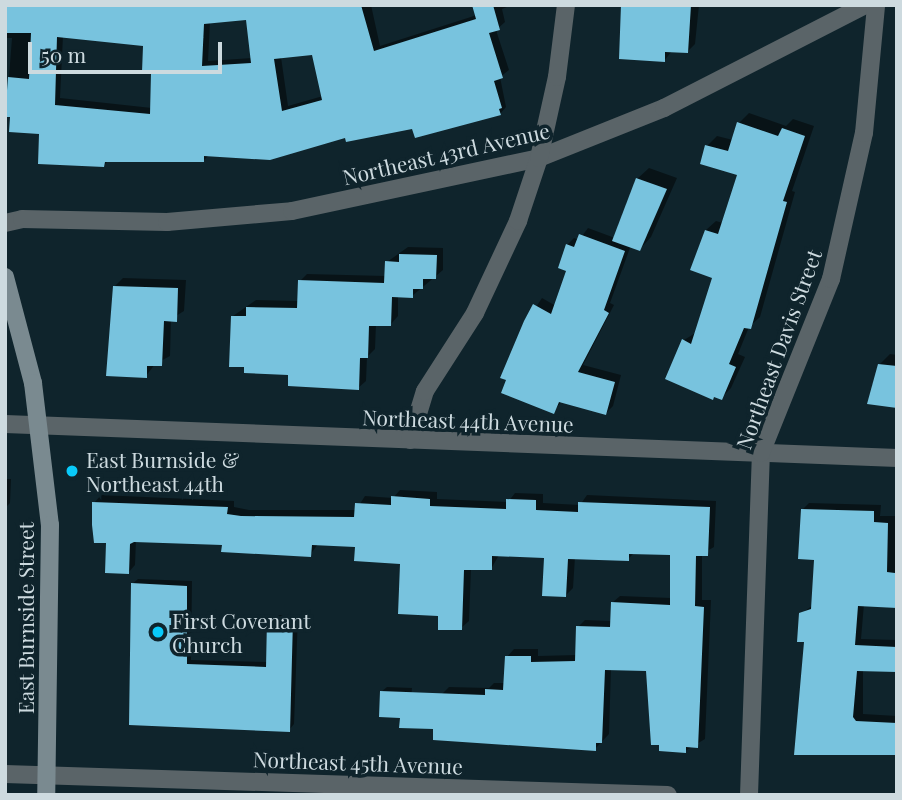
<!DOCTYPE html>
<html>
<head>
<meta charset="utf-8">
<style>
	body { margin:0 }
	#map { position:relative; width:902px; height:800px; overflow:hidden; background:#0f242c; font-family:"Playfair Display",serif }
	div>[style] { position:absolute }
	.shadow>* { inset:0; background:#0007 }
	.building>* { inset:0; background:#78c3de }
	.street>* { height:18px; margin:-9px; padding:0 9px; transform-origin:9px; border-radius:9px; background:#5a6468 }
	.secondary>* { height:18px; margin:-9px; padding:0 9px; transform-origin:9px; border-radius:9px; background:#7a8a90 }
	.dots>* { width:19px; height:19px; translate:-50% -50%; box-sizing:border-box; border:4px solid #0f242c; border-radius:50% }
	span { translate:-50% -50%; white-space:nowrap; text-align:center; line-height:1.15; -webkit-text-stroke:7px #0f242c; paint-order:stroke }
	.street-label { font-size:21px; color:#cddadf }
	.poi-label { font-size:21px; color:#cddadf }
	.left { translate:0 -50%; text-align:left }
	.frame { position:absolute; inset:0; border:7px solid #cddadf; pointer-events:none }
	.scale { position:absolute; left:28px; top:42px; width:194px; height:32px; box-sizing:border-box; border:4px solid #cddadf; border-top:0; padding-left:9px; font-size:21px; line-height:24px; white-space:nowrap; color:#cddadf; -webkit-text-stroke:5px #0f242c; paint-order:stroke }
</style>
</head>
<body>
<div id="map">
	<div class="shadow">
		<i style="clip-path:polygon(evenodd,5px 5px,371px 5px,380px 46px,477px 15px,473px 5px,512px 5px,502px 9px,505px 22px,496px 30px,509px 70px,500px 77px,506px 107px,500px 114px,209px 155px,203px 161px,109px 160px,104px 165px,6px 115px,12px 38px,5px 38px,5px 5px,248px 18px,252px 58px,208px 61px,210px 22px,248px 18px,5px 5px,63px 36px,145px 45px,153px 72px,152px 108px,60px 98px,63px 36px,5px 5px,314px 53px,323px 96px,288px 106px,281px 57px,314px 53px)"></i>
		<i style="clip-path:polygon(624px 5px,699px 5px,695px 44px,688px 51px,672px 51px,664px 61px)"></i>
		<i style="clip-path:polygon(749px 113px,786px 126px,793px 119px,814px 126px,792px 191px,795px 192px,760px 317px,749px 327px,738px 354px,745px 357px,731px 388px,721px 398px,684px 340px,697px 332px,714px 277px,706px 230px,716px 221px,723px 223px,739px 174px,707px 146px,717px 136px,733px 140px,739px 123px)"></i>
		<i style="clip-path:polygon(649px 168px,677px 178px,651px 237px,640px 249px,631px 245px,610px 303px,614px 305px,583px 365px,621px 375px,613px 406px,606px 413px,562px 401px,553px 412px,526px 322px,542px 298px,556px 306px,568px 270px,567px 245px,574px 238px,579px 240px,588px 228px,615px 238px,637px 179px)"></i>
		<i style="clip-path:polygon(408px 247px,443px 248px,443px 270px,412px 296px,398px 296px,398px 316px,391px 324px,376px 324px,375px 349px,367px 357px,366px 381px,358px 388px,290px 373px,233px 316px,256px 300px,299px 301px,300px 281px,307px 274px,386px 276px,387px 262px)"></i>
		<i style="clip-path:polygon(123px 278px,186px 280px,184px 311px,171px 319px,170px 356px,155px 364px,146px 376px,115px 286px)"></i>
		<i style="clip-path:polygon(890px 354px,897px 355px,897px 407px,879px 365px)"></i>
		<i style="clip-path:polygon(5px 469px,5px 479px,11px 479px,10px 503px,5px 508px)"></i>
		<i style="clip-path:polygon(400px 490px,437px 492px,437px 499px,508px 502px,515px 493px,543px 494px,543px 503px,580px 505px,587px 495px,716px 501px,714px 547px,702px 554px,702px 600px,711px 600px,705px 739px,685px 751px,647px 669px,611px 668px,609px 734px,595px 749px,442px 694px,449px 687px,489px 688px,494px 683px,505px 683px,507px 657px,514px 649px,538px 649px,538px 656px,577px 655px,578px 627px,585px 620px,612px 621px,612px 603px,620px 596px,671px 598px,672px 553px,635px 552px,628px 559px,575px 557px,573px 588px,566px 595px,546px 556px,499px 555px,491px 569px,471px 568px,469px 621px,461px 628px,440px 614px,401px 563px,357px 546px,318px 544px,310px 555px,223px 543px,136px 540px,135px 565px,128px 573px,108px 542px,94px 503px,101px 495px,234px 501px,234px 507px,249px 510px,356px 510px,365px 496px,393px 498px)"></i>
		<i style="clip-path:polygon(809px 503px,881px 505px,880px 516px,897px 516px,897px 606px,864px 604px,861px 639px,896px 640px,895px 663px,863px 669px,863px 714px,897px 716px,897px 755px,796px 754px,806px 641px,801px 614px,813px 605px,816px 558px,802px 510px)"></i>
		<i style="clip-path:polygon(138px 579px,192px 581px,191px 660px,268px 662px,269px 620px,274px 615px,298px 615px,294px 724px,289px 730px,131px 724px,132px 584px)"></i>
		<i style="clip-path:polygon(387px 687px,412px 688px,410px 711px,381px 692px)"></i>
	</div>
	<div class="building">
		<i style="clip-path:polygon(evenodd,5px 5px,361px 5px,374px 51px,476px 19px,472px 5px,493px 5px,500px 30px,489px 33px,503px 78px,494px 81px,502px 108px,499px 109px,501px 115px,415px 138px,412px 129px,346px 142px,345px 138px,270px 160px,204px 156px,204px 162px,105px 162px,104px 167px,38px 164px,39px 134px,9px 132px,10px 117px,5px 117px,8px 77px,29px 79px,31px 33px,5px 33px,5px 5px,246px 20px,251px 63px,202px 66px,204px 24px,246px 20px,5px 5px,57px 37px,143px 46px,142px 72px,151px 73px,150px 114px,55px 105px,57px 37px,5px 5px,312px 55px,322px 100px,282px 111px,274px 59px,312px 55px)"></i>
		<i style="clip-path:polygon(621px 5px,691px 5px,688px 53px,665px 52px,665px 62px,619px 59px)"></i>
		<i style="clip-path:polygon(737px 122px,778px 136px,782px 128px,805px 136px,783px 201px,787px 202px,751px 329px,744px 328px,729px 364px,736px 367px,722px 400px,714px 397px,713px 400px,665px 379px,682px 339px,691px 344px,712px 278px,690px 270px,705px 230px,718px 234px,737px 175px,700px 164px,705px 145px,728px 151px)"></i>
		<i style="clip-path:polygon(636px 178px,667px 189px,640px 251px,612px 241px)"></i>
		<i style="clip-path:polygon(579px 234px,625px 251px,604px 310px,609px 313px,578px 372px,615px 382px,606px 415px,559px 402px,554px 414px,501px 393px,506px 380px,500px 378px,524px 321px,533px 304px,551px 314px,566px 271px,558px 268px,566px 244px,574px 247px)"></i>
		<i style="clip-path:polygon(399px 254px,437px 255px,436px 279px,423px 279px,423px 289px,413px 289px,413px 298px,392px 297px,391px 326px,369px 326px,368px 358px,360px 358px,359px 390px,288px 386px,288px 375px,244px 373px,244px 367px,229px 367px,231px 316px,246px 316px,246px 307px,297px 308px,298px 280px,384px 283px,385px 261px,399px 262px)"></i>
		<i style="clip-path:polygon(113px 286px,178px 288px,177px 322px,164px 321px,162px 366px,147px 366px,147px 378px,106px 376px)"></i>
		<i style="clip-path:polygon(878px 364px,897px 366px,897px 408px,867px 404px)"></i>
		<i style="clip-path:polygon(391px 496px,430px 499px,430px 506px,506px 509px,506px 499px,536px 500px,536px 510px,578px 512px,578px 502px,710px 507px,708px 556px,696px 556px,695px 606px,704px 607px,698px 748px,686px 747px,686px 753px,659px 751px,659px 745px,651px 745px,646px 671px,605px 670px,602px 743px,596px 743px,596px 751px,433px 740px,433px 729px,399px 728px,400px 718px,379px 717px,380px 691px,485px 695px,485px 689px,503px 690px,505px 656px,531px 656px,531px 662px,575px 661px,576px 626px,610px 627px,611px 602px,670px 605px,670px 555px,629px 554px,629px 561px,568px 559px,566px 597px,542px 596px,544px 558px,492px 556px,492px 570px,464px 570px,462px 630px,438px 630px,438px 616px,398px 614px,400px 564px,354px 561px,355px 547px,312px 545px,311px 557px,221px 552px,222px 545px,134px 542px,130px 544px,129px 574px,105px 573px,106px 543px,94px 543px,92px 525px,92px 502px,228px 507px,227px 514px,241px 516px,354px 517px,355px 503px,391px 505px)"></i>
		<i style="clip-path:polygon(801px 509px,874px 511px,874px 522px,888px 523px,887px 572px,895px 573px,897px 608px,858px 606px,855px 645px,897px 647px,897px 672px,857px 671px,853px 717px,856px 721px,897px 723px,897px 755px,794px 755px,804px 642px,797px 642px,799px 613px,811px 609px,814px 560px,798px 559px)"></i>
		<i style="clip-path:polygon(131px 583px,187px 586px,187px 664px,266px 667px,267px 619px,293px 620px,290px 732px,129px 725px)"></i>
	</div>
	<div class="street">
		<i style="left:5px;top:223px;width:17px;rotate:-13deg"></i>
		<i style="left:22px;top:219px;width:145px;rotate:1.2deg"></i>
		<i style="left:167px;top:222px;width:125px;rotate:-5deg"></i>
		<i style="left:292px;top:211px;width:253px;rotate:-12.1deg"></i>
		<i style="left:539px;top:158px;width:135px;rotate:-21.8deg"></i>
		<i style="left:664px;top:108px;width:226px;rotate:-27.1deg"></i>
		<i style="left:5px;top:424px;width:893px;rotate:2.18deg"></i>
		<i style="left:410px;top:440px;width:51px;rotate:-73deg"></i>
		<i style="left:425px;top:391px;width:93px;rotate:-57.3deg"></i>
		<i style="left:475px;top:313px;width:102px;rotate:-64.9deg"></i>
		<i style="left:518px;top:221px;width:66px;rotate:-71.6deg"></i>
		<i style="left:539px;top:158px;width:83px;rotate:-77.5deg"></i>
		<i style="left:557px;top:77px;width:73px;rotate:-82.9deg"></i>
		<i style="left:5px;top:774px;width:663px;rotate:1.81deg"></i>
		<i style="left:749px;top:795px;width:342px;rotate:-88deg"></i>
		<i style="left:761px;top:453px;width:188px;rotate:-68.1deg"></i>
		<i style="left:831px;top:279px;width:150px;rotate:-77.3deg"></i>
		<i style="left:864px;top:133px;width:129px;rotate:-84.6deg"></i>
	</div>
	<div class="secondary">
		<i style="left:5px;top:277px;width:110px;rotate:75.2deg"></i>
		<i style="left:33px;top:383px;width:143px;rotate:83.2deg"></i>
		<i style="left:50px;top:525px;width:270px;rotate:90.8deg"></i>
	</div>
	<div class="dots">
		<i style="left:72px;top:471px;background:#09cafa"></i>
		<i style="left:158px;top:632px;background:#09cafa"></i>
	</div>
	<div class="street-label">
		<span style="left:446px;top:153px;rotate:-13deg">Northeast 43rd Avenue</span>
		<span style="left:778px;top:349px;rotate:-70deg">Northeast Davis Street</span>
		<span style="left:468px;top:420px;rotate:2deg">Northeast 44th Avenue</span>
		<span style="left:25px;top:618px;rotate:-90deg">East Burnside Street</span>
		<span style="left:358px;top:762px;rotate:2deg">Northeast 45th Avenue</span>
	</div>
	<div class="poi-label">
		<span class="left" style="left:86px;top:471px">East Burnside &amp;<br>Northeast 44th</span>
		<span class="left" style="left:172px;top:632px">First Covenant<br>Church</span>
	</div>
	<div class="frame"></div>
	<div class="scale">50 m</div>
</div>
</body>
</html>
